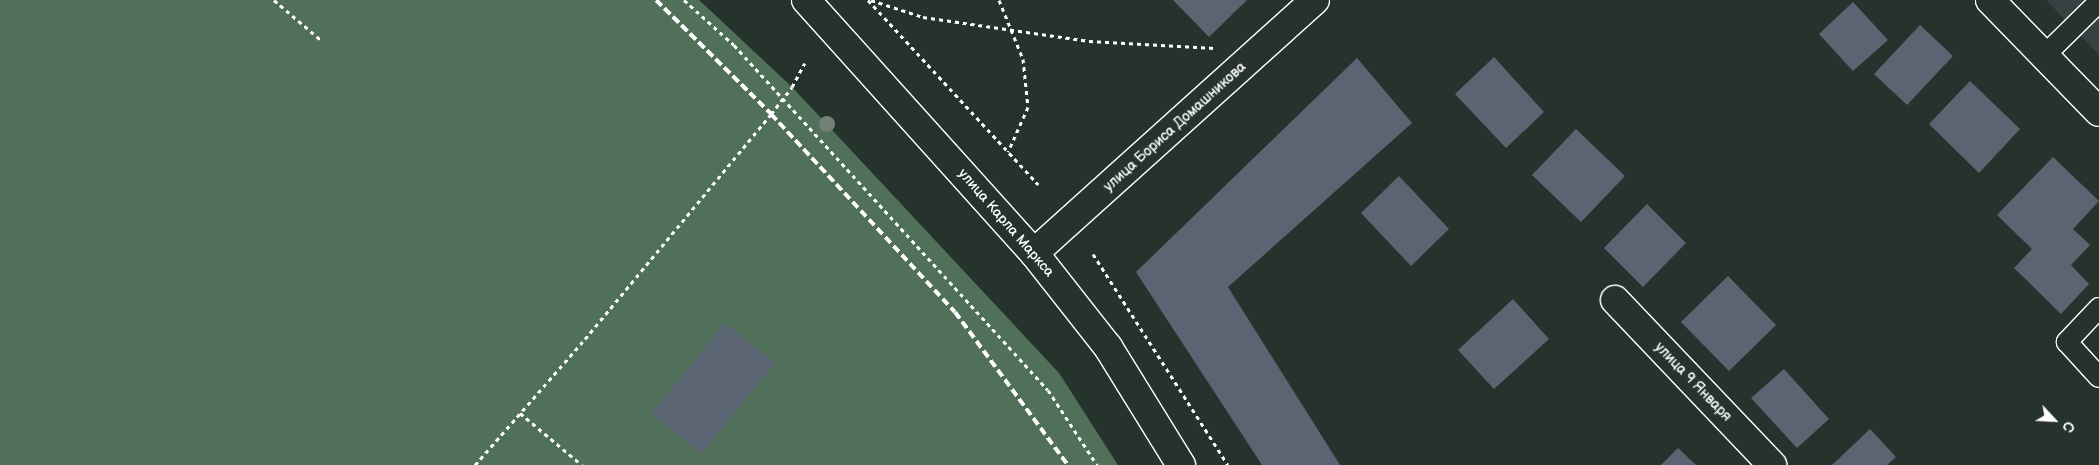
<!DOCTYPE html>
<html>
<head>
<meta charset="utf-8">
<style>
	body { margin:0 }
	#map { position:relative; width:2099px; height:465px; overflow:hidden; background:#26332d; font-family:"Balsamiq Sans",sans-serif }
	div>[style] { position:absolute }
	.built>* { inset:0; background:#364242 }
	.green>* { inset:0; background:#50705a }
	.building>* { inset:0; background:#5b6472 }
	.path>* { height:3px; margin-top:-1.5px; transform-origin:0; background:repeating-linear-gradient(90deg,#fff 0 4px,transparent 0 8px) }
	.roads { filter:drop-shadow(1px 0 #fff) drop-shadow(-1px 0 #fff) drop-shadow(0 1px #fff) drop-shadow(0 -1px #fff) }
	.lane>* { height:20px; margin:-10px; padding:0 10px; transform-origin:10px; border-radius:10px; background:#26332d }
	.street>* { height:28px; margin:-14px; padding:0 14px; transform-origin:14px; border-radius:14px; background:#26332d }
	.secondary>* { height:28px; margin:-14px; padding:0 14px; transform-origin:14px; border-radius:14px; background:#26332d }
	.rail>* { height:4px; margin-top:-2px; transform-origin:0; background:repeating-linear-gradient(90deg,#fff 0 8px,transparent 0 12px) }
	.trees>* { width:16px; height:16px; margin:-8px; border-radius:50%; background:#728078 }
	span { translate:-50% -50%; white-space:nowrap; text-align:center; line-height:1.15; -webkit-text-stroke:4.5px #26332d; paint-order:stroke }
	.street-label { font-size:14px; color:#fff }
	.north { position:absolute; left:2029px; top:395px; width:50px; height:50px; -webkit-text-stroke:4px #26332d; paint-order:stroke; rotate:115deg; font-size:14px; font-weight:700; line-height:20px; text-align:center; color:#fff }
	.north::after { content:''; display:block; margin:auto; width:18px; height:22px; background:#fff; clip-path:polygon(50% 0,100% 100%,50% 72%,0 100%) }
</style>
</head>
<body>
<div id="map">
	<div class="built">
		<i style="clip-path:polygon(2046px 0,2099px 0,2099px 55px)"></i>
	</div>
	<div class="green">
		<i style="clip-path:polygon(0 0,699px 0,792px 87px,1059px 373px,1118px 465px,0 465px)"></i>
	</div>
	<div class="building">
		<i style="clip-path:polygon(1173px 0,1247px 0,1209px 37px)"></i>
		<i style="clip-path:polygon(1853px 2px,1888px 40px,1853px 71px,1819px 34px)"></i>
		<i style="clip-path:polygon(1920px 25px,1953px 56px,1907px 105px,1874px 74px)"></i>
		<i style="clip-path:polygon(1494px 57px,1544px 112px,1506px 148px,1455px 94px)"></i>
		<i style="clip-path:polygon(1357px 58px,1412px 123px,1228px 287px,1340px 465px,1262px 465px,1136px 272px)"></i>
		<i style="clip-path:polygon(1970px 81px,2020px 129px,1979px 173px,1929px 124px)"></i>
		<i style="clip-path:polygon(1576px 129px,1625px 176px,1581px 222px,1532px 175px)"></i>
		<i style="clip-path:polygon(2053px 157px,2099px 201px,2073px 229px,2090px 245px,2071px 265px,2089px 284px,2061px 314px,2014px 268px,2032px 249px,1997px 215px)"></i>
		<i style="clip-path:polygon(1399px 176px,1449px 229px,1411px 266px,1361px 213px)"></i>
		<i style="clip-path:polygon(1647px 204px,1686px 243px,1643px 287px,1604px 248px)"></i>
		<i style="clip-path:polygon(1728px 276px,1776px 325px,1729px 371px,1681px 322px)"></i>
		<i style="clip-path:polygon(1513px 299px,1549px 339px,1494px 389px,1458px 350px)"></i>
		<i style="clip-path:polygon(725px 323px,775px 363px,701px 454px,651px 414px)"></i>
		<i style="clip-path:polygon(1784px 369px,1829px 419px,1797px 448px,1751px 398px)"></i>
		<i style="clip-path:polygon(1870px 429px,1896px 457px,1887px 465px,1832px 465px)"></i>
		<i style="clip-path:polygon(1678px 448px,1696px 465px,1661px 465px)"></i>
	</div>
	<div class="path">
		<i style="left:274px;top:0;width:63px;rotate:40.5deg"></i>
		<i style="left:684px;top:0;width:67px;rotate:42deg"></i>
		<i style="left:734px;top:45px;width:466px;rotate:47.7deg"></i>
		<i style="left:1048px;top:390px;width:90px;rotate:56.8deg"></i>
		<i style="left:868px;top:0;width:251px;rotate:47.3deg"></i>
		<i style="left:871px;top:0;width:55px;rotate:18.1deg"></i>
		<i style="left:923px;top:17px;width:168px;rotate:8.2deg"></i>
		<i style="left:1089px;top:41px;width:126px;rotate:3.2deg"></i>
		<i style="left:999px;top:0;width:64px;rotate:67.9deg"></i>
		<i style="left:1023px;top:59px;width:48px;rotate:84.1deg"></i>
		<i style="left:1028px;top:107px;width:49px;rotate:114deg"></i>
		<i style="left:1093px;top:254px;width:250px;rotate:57.4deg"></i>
		<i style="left:520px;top:413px;width:81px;rotate:40deg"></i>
		<i style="left:475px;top:465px;width:167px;rotate:-48.9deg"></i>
		<i style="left:585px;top:339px;width:292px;rotate:-50.4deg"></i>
		<i style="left:771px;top:114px;width:34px;rotate:-52deg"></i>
		<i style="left:792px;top:87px;width:27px;rotate:-62deg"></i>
	</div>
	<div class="roads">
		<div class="lane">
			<i style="left:2045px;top:55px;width:76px;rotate:-44.5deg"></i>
			<i style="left:2099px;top:308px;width:47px;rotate:133.3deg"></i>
			<i style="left:2067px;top:342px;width:47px;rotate:47.6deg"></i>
		</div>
		<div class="street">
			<i style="left:1990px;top:0;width:156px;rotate:45.8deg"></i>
			<i style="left:1034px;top:253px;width:378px;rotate:-42deg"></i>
			<i style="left:1615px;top:300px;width:228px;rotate:46.4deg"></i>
		</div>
		<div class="secondary">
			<i style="left:806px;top:0;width:341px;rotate:48deg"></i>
			<i style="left:1034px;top:253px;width:120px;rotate:51.8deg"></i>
			<i style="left:1108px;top:347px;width:139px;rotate:58.3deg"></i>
		</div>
	</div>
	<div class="rail">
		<i style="left:656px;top:0;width:162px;rotate:44.7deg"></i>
		<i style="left:771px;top:114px;width:270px;rotate:47.1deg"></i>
		<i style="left:955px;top:312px;width:190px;rotate:53.6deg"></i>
	</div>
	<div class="trees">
		<i style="left:827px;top:124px"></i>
	</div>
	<div class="street-label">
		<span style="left:1175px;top:127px;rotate:-42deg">улица Бориса Домашникова</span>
		<span style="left:1006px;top:223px;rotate:49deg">улица Карла Маркса</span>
		<span style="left:1693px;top:382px;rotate:46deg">улица 9 Января</span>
	</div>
	<div class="north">С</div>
</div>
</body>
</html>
